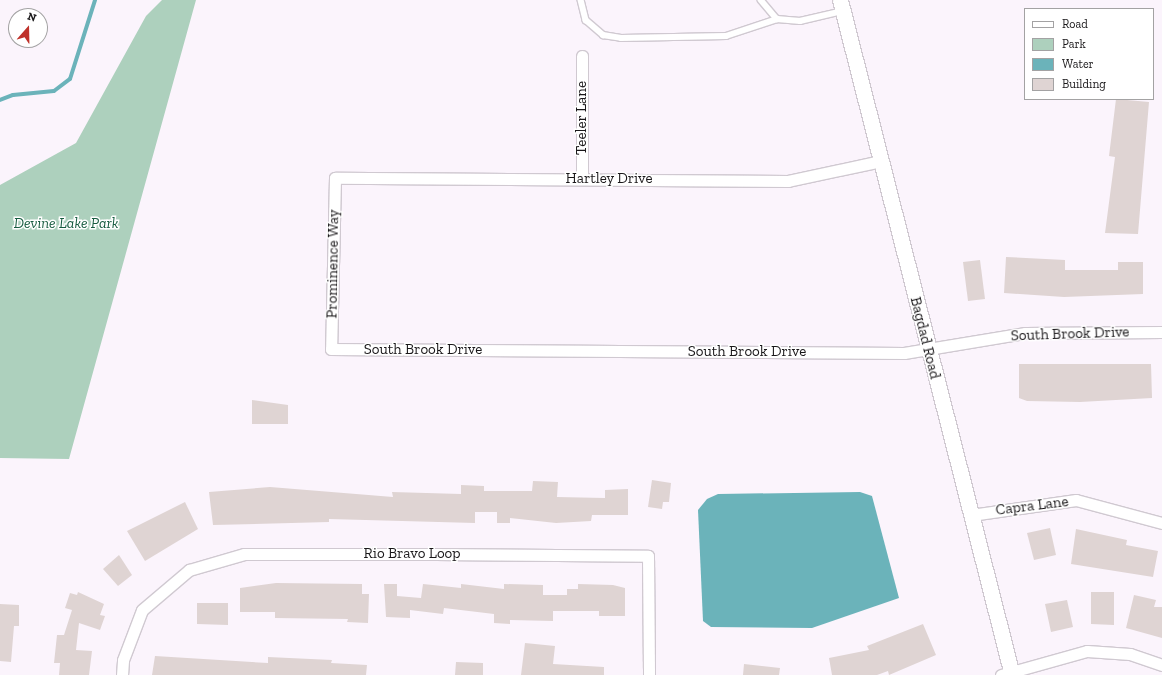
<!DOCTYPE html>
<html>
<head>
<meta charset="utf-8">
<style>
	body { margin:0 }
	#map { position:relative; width:1162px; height:675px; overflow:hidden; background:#fbf4fc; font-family:"Zilla Slab",serif }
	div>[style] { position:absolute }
	.green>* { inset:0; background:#add0bd }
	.water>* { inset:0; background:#6bb3ba }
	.stream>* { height:4px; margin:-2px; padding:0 2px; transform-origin:2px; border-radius:2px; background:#6bb3ba }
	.building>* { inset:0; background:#dfd4d3 }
	.roads { filter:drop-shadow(1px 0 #d0c9d1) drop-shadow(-1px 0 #d0c9d1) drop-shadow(0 1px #d0c9d1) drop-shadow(0 -1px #d0c9d1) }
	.lane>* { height:5.5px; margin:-2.75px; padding:0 2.75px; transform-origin:2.75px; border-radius:2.75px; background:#fff }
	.street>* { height:11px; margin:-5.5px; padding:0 5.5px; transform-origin:5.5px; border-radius:5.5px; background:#fff }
	.secondary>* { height:15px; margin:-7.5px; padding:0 7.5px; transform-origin:7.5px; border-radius:7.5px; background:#fff }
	span { translate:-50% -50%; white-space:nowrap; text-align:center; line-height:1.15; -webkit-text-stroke:3px #fff; paint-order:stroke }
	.street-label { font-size:15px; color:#191719 }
	.park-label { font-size:15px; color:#165b3f; font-style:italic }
	.legend { position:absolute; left:1024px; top:8px; width:130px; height:92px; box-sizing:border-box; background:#fff; border:1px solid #a3a2a3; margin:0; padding:5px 7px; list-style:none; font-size:12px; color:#191719 }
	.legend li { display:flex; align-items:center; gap:8px; height:20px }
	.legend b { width:20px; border:1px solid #a3a2a3 }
	.north { position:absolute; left:8px; top:8px; width:40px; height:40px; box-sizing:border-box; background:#fff; border:1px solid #a3a2a3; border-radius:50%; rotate:20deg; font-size:11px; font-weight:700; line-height:16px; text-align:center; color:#191719 }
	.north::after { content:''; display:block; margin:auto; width:14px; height:18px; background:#bf312a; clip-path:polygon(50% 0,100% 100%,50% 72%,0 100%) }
</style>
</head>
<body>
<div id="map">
	<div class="green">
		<i style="clip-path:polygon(162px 0,196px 0,69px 459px,0 458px,0 185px,76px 143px,146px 16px)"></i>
	</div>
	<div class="water">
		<i style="clip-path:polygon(860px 492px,872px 496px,899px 598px,812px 628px,711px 627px,703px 621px,698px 510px,707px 499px,718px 494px)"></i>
	</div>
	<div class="stream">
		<i style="left:0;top:100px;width:14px;rotate:-21deg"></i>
		<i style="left:13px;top:95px;width:41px;rotate:-5.6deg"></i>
		<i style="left:54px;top:91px;width:20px;rotate:-37deg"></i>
		<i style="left:70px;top:79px;width:83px;rotate:-72.4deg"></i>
	</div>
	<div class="building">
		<i style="clip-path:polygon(1116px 99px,1149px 102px,1138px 234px,1105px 233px,1115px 157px,1109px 156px)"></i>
		<i style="clip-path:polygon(1006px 257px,1065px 260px,1065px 270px,1118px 270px,1118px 262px,1143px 262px,1143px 294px,1064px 297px,1004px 293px)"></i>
		<i style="clip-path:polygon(980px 260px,985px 299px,968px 301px,963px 262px)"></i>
		<i style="clip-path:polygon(1019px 364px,1151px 364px,1152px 398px,1080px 402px,1027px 401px,1019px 398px)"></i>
		<i style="clip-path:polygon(252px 400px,288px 405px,288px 424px,252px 424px)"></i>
		<i style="clip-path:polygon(652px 480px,671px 483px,669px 502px,663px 502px,662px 509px,648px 507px)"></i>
		<i style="clip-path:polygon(533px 481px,558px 482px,557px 497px,605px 498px,605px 490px,628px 489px,628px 515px,592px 515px,591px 521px,556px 523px,510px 518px,510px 523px,497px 523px,497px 512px,475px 512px,475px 523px,329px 519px,329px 522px,213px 525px,209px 492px,270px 487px,393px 497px,392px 492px,461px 494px,461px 485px,484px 486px,484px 491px,532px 491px)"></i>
		<i style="clip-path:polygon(185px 502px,198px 529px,145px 561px,127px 531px)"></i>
		<i style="clip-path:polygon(1050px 528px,1056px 555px,1034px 560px,1027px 533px)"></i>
		<i style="clip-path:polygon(1076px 529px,1127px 540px,1126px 545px,1158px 551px,1153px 577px,1071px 564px)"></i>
		<i style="clip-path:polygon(119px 555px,132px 575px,118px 586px,103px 569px)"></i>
		<i style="clip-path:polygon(276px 583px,362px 584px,362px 594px,369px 594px,368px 623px,347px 622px,348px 619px,275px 618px,275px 612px,240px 612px,240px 588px)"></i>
		<i style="clip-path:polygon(384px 584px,397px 584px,397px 596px,421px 598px,423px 584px,461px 588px,461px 584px,504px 589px,504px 584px,543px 585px,543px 595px,567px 595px,567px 589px,578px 589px,578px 584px,613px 585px,625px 588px,625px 616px,599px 616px,599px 611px,553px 611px,553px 621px,510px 620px,510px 624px,494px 623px,494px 614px,444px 608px,443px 614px,410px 610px,410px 618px,386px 617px)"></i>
		<i style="clip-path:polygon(78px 592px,104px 604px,100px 615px,105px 616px,100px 630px,79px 623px,76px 650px,92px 651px,89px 675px,59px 675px,60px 663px,54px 663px,57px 635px,64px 635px,72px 610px,65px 608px,70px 593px,77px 595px)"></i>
		<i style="clip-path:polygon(1091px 592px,1114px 592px,1114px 625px,1091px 624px)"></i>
		<i style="clip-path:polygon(1134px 595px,1156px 600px,1154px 607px,1162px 607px,1162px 638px,1126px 628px)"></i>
		<i style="clip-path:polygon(1067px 600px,1073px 627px,1051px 632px,1045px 604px)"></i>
		<i style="clip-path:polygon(197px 603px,228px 603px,228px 625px,197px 624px)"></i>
		<i style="clip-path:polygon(0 604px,19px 605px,19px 626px,14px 626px,11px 662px,0 661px)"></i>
		<i style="clip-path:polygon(923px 624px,936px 655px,889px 675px,888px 671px,877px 675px,832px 675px,829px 658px,869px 650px,867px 646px)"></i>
		<i style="clip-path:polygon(525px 643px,555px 646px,553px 664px,604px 667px,604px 675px,521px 675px)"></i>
		<i style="clip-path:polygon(155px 656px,268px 663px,268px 657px,332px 660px,331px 663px,367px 665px,366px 675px,152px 675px)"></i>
		<i style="clip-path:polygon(456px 662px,483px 663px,483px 675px,455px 675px)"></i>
		<i style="clip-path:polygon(744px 664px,780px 668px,779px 675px,743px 675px)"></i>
	</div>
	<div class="roads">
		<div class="lane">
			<i style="left:581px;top:0;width:21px;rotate:76deg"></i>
			<i style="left:586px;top:20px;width:23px;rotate:41deg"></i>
			<i style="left:603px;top:35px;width:18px;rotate:9deg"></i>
			<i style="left:621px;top:38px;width:105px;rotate:-1.1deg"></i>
			<i style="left:726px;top:36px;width:54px;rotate:-18.4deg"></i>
			<i style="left:777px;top:19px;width:23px;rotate:5deg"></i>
			<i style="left:800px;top:21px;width:44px;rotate:-13.1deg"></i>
			<i style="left:761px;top:0;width:25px;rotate:50deg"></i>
		</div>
		<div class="street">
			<i style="left:881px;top:161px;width:95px;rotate:167.9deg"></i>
			<i style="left:788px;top:181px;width:453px;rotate:-179.6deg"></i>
			<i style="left:335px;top:178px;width:171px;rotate:91.3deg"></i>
			<i style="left:331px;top:349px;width:573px;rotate:0.4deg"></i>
			<i style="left:904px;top:353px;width:123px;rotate:-9.4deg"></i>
			<i style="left:1025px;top:333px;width:137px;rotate:-0.4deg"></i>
			<i style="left:582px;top:179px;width:123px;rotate:-90deg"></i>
			<i style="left:971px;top:515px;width:106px;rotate:-8.1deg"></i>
			<i style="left:1076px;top:500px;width:89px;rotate:15deg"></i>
			<i style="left:122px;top:675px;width:15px;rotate:-86deg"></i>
			<i style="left:123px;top:660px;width:53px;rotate:-69.2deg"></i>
			<i style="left:142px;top:610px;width:62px;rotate:-40.4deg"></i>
			<i style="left:189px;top:570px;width:57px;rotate:-16.2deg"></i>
			<i style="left:244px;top:554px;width:191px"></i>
			<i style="left:435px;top:554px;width:213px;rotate:0.5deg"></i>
			<i style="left:648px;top:556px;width:119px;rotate:89.5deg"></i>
			<i style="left:1001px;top:675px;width:89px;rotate:-15.6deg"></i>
			<i style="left:1087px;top:651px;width:43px;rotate:4deg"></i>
			<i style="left:1130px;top:654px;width:34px;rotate:19deg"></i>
		</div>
		<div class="secondary">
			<i style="left:840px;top:0;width:697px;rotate:75.7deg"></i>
		</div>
	</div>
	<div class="street-label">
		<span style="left:582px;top:118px;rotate:-90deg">Teeler Lane</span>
		<span style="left:609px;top:179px">Hartley Drive</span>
		<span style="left:333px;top:264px;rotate:-89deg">Prominence Way</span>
		<span style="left:1070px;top:334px;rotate:-2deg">South Brook Drive</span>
		<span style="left:925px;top:338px;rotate:76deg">Bagdad Road</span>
		<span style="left:423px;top:350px">South Brook Drive</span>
		<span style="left:747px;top:352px">South Brook Drive</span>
		<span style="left:1032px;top:506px;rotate:-7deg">Capra Lane</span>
		<span style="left:412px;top:554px">Rio Bravo Loop</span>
	</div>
	<div class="park-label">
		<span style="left:66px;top:224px">Devine Lake Park</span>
	</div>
	<ul class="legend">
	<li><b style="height:5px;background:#fff"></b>Road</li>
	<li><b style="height:11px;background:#add0bd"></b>Park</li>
	<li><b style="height:11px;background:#6bb3ba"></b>Water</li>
	<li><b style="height:11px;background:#dfd4d3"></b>Building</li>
	</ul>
	<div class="north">N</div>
</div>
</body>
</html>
